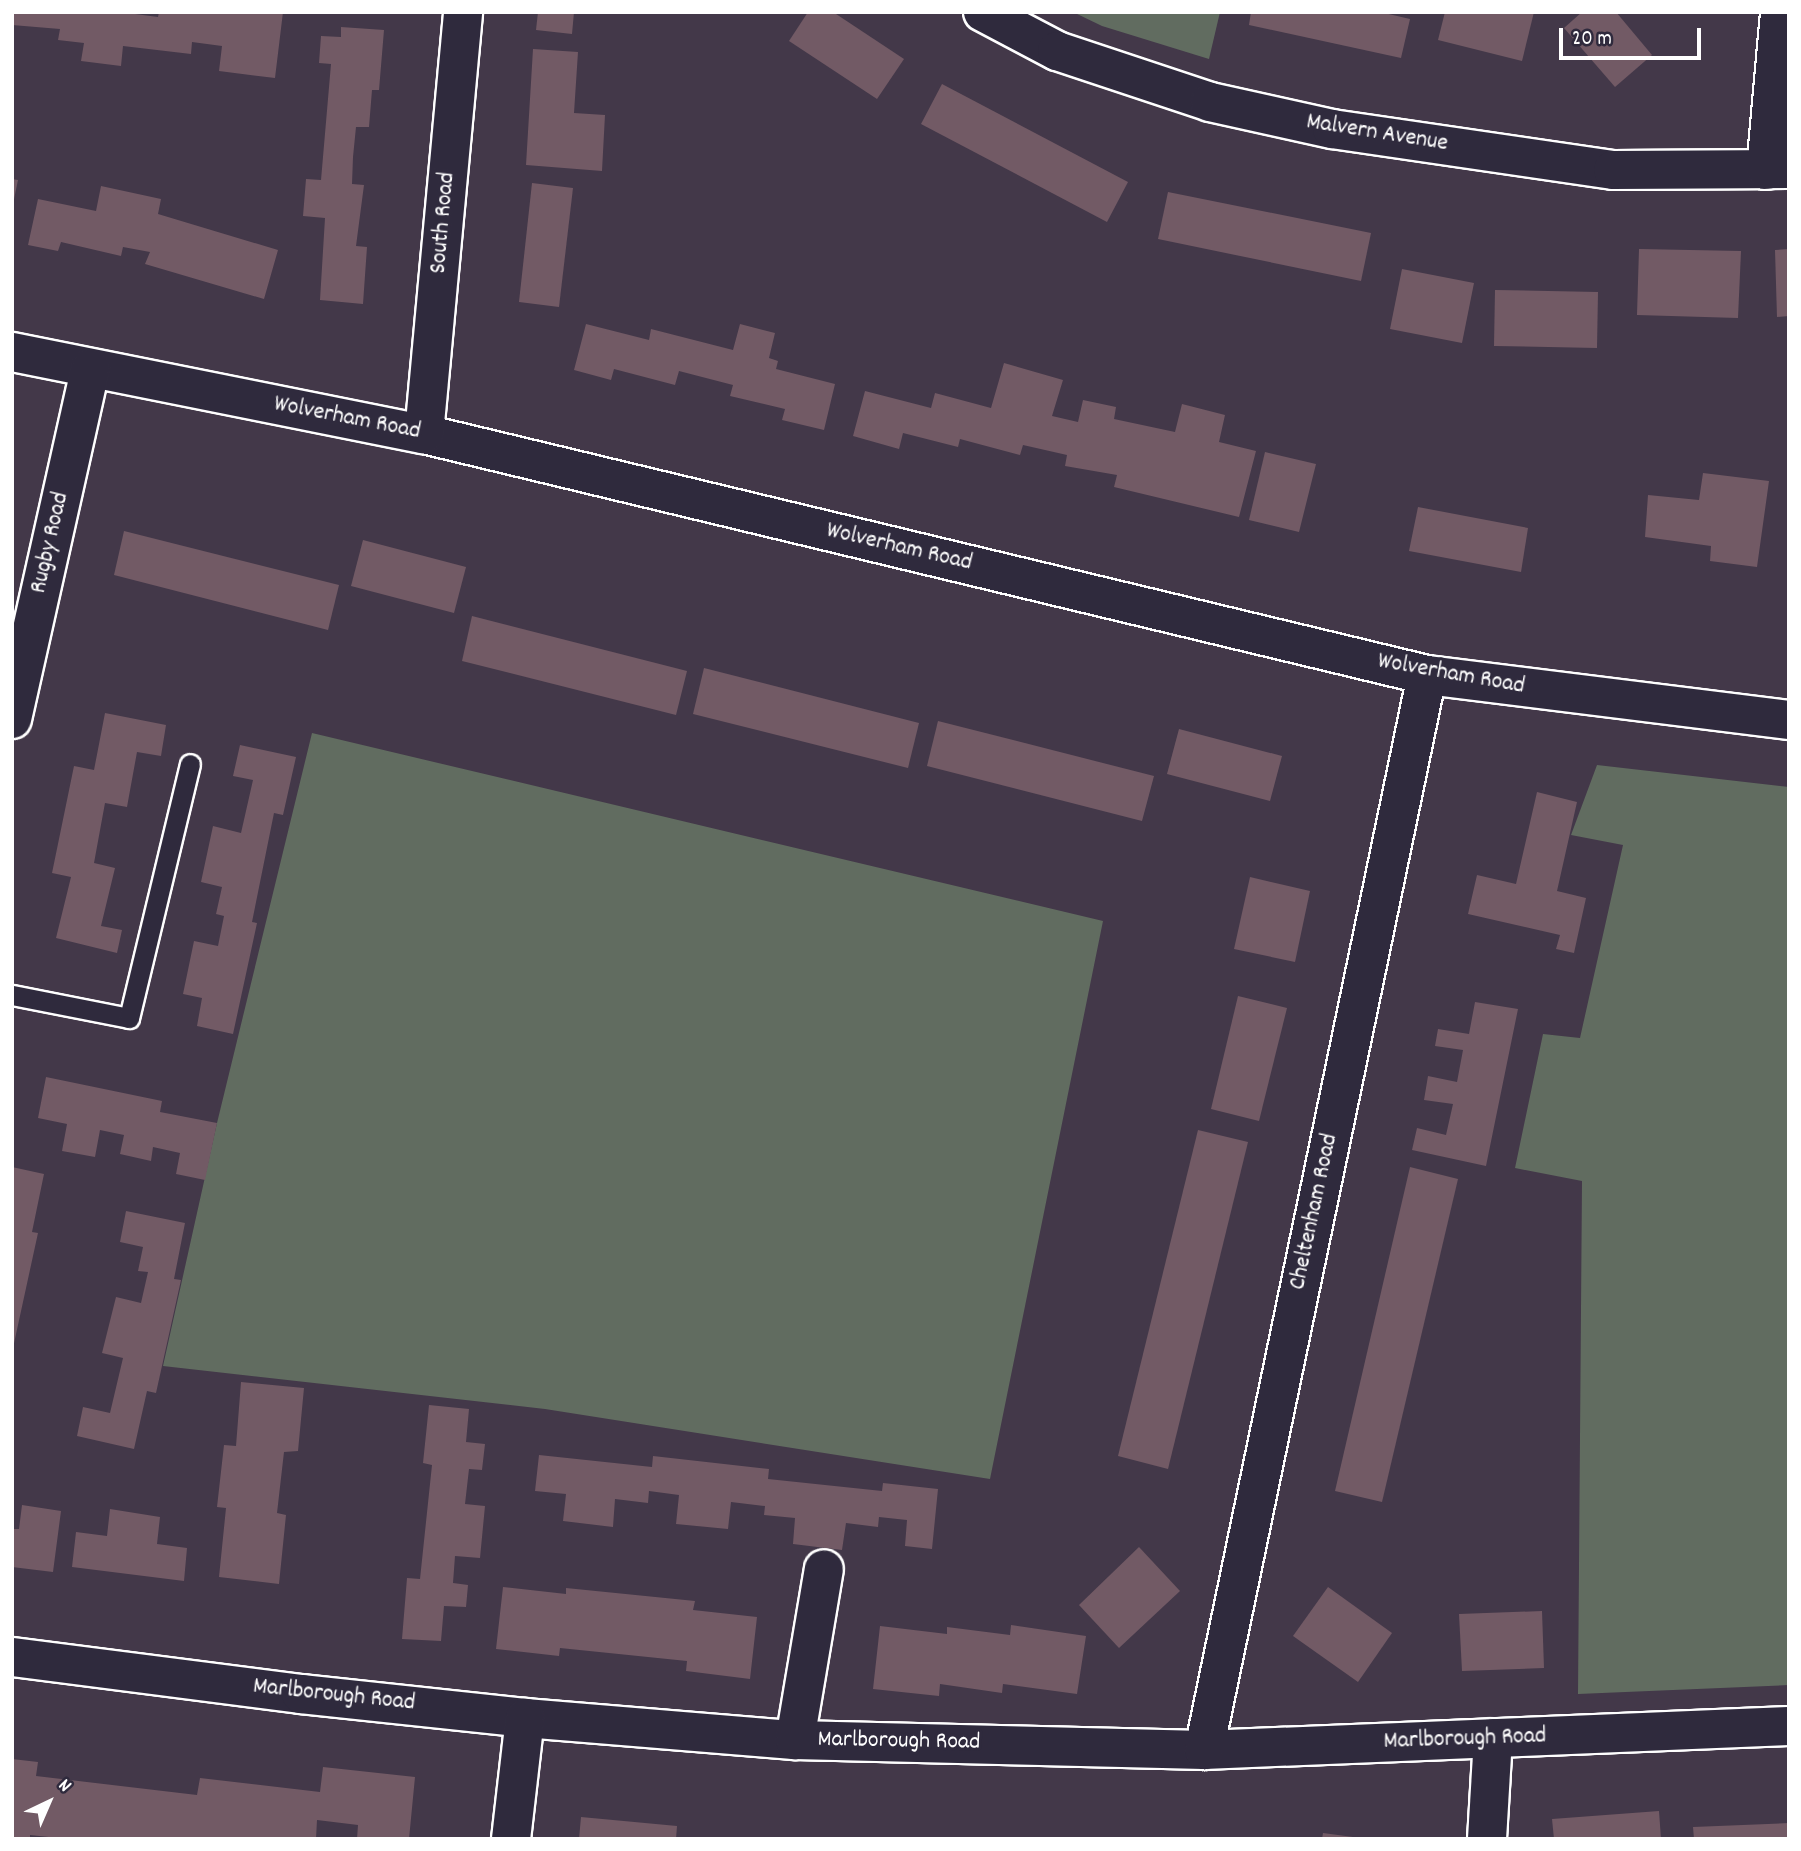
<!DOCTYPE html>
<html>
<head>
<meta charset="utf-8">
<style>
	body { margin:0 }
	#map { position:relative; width:1801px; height:1851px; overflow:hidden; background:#433849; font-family:Dekko,sans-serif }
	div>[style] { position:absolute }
	.green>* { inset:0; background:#616c60 }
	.building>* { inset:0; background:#725a65 }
	.roads { filter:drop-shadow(2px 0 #fff) drop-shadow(-2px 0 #fff) drop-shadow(0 2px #fff) drop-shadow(0 -2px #fff) }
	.lane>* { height:19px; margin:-9.5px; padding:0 9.5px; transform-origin:9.5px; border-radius:9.5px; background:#2f2a3d }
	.street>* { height:38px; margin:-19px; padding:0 19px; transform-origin:19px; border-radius:19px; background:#2f2a3d }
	span { translate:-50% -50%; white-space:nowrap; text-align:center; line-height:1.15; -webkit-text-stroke:6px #2f2a3d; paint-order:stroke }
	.street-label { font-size:24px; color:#fff }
	.frame { position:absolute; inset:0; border:14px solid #fff; pointer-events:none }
	.north { position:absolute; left:14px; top:1767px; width:70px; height:70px; -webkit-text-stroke:5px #2f2a3d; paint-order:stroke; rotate:44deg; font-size:19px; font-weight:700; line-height:28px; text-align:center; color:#fff }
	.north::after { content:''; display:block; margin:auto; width:24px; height:32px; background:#fff; clip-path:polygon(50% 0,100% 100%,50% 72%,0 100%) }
	.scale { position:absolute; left:1559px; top:28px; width:142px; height:32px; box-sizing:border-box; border:4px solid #fff; border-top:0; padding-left:9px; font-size:21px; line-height:24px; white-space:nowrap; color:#fff; -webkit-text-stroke:5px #2f2a3d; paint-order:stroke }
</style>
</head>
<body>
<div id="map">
	<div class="green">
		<i style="clip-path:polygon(1073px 12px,1220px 12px,1209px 59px,1102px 26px)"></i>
		<i style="clip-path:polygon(312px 733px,1103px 921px,990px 1479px,545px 1409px,163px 1366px,217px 1123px)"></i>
		<i style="clip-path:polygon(1597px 765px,1789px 787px,1789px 1685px,1578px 1694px,1582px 1181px,1515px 1168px,1543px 1034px,1580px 1038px,1623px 845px,1571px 835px)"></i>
	</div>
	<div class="building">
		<i style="clip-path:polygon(12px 12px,120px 12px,158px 17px,159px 12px,283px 12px,275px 78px,219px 71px,222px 46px,192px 42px,191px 54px,123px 46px,121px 66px,81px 61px,84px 43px,58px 40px,60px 29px,12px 25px)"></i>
		<i style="clip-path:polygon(538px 12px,574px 12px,572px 34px,536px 30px)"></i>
		<i style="clip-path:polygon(808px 12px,833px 12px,904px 59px,877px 99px,789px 41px)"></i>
		<i style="clip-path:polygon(1251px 12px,1380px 12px,1410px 19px,1401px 58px,1249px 25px)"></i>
		<i style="clip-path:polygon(1445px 12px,1534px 12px,1522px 61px,1438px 40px)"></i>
		<i style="clip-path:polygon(1582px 12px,1616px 12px,1652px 55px,1615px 87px,1564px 28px)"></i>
		<i style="clip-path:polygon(341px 27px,384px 30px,379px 90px,372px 90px,369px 127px,356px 127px,353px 157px,352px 184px,364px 185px,356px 246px,367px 247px,363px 304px,320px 300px,325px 218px,303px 216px,306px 179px,321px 180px,331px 64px,319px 63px,321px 36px,341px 37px)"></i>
		<i style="clip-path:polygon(533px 49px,578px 52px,574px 113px,605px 115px,602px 171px,526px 165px)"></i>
		<i style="clip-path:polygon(942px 84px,1128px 182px,1107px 222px,921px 124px)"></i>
		<i style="clip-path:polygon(12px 179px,18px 180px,13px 204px,12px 204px)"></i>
		<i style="clip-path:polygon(532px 183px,573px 188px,559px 307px,519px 302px)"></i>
		<i style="clip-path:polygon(101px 186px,161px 199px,158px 214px,278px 250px,264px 299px,145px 264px,150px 252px,123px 247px,121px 256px,61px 242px,58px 251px,28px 245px,38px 199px,96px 211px)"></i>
		<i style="clip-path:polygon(1168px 192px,1371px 233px,1361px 281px,1158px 239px)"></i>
		<i style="clip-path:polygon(1639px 249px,1741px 251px,1738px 318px,1637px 315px)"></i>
		<i style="clip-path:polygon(1789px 249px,1789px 316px,1777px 317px,1775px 250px)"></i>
		<i style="clip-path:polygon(1402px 269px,1474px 283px,1462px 343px,1390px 329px)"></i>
		<i style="clip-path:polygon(1495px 290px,1598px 292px,1597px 348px,1494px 346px)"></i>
		<i style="clip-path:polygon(586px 324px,649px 340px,651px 329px,733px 350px,740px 324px,775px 333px,769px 358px,778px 361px,776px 369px,835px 384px,824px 430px,782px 420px,785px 409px,730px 396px,733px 385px,679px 371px,675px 385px,614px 369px,611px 380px,574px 370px)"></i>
		<i style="clip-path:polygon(1004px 363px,1063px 380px,1052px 416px,1078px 422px,1083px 400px,1116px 407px,1114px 419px,1175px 432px,1182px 404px,1225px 415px,1219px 442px,1256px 451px,1239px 517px,1114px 487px,1117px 475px,1065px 466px,1067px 455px,1023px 445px,1020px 455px,960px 439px,958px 447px,903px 433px,899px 449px,853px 436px,865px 391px,931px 408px,935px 393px,991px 408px)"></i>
		<i style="clip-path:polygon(1265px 452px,1316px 464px,1299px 532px,1249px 520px)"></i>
		<i style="clip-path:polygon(1703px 473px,1769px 481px,1757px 567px,1710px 561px,1711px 546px,1645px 537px,1648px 495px,1699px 500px)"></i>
		<i style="clip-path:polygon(1418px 507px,1528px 528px,1521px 572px,1409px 551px)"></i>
		<i style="clip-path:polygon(124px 531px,339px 585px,328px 630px,114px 575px)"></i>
		<i style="clip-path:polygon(363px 540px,466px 567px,454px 613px,351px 586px)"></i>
		<i style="clip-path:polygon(472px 616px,687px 671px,676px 715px,462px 661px)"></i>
		<i style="clip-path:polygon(704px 668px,919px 723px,908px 768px,693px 714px)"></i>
		<i style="clip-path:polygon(105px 713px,166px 725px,161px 756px,137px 752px,127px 807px,105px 803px,94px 863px,115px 868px,101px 926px,122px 930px,117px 953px,56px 938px,71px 877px,52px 873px,74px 766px,94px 770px)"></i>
		<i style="clip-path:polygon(938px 721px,1154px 776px,1142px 821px,927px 766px)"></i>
		<i style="clip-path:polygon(1179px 729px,1282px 756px,1270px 801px,1167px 774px)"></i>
		<i style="clip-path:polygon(240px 745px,296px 757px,283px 815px,274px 813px,252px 922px,257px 923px,233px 1034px,197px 1026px,202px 998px,183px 994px,194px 941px,218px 946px,224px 916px,216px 914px,222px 887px,201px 882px,213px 826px,241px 833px,253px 780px,233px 776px)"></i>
		<i style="clip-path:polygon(1537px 792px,1577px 802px,1557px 891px,1586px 898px,1574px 953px,1556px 949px,1560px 935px,1468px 914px,1477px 875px,1516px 884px)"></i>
		<i style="clip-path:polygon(1250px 877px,1310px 891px,1295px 962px,1234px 949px)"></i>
		<i style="clip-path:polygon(1238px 996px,1287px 1008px,1259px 1121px,1211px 1109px)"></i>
		<i style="clip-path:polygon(1475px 1002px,1518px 1009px,1486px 1166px,1412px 1150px,1417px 1128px,1446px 1135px,1453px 1104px,1424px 1100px,1428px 1076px,1457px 1082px,1463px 1050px,1435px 1046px,1438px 1029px,1469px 1034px)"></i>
		<i style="clip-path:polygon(46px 1077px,162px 1101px,160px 1112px,217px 1123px,205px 1180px,176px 1174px,180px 1153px,153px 1147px,151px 1161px,120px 1154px,124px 1135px,100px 1130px,95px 1157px,62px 1151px,67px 1124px,38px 1118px)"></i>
		<i style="clip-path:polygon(1198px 1130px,1248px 1142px,1168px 1469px,1118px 1456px)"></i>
		<i style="clip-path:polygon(12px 1167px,44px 1174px,32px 1232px,38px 1233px,13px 1348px)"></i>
		<i style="clip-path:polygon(1410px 1167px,1458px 1179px,1382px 1502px,1335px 1491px)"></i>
		<i style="clip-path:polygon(126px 1211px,185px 1223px,174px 1279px,181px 1280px,156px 1393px,147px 1391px,134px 1449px,77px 1436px,83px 1407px,110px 1413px,123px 1358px,102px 1353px,116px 1297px,141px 1303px,148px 1272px,138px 1271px,143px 1247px,120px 1242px)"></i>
		<i style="clip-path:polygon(241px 1382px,304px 1388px,298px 1451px,284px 1452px,277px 1513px,286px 1515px,279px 1584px,219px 1577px,226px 1508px,217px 1507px,224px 1445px,236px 1446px)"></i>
		<i style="clip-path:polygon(429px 1405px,469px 1409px,466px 1442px,485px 1444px,482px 1470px,469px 1469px,465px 1504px,485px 1506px,480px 1558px,455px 1556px,453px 1583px,468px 1585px,466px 1607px,444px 1606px,441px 1641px,402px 1639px,407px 1578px,420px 1579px,432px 1465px,423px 1463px)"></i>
		<i style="clip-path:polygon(539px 1455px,652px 1467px,653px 1456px,769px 1469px,768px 1479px,882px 1491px,883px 1483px,938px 1489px,932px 1549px,905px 1546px,907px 1520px,879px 1517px,878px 1527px,846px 1523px,842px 1550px,793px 1544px,795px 1518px,764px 1515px,765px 1506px,731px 1502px,728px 1529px,676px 1524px,679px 1495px,649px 1491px,648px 1503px,615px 1499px,613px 1527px,563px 1521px,566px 1494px,535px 1491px)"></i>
		<i style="clip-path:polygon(22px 1505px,61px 1511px,53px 1572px,12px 1567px,12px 1529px,19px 1529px)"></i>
		<i style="clip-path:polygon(110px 1509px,160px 1517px,157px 1544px,187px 1548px,184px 1581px,72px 1567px,76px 1532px,107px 1536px)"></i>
		<i style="clip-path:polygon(1139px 1547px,1180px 1591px,1119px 1648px,1079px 1605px)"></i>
		<i style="clip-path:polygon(503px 1587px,566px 1594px,566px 1588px,695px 1601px,693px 1610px,757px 1617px,750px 1679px,686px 1671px,687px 1661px,560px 1648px,559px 1656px,496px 1649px)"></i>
		<i style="clip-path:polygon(1328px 1587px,1392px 1633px,1358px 1682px,1293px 1636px)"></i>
		<i style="clip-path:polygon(1542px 1611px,1544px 1668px,1462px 1671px,1459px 1614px)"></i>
		<i style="clip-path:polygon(1011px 1625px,1086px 1636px,1077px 1694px,1003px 1684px,1002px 1693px,940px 1684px,939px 1696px,873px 1689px,880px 1626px,947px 1634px,947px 1627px,1010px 1635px)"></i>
		<i style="clip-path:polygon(12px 1759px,38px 1762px,36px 1776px,197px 1795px,200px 1778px,320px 1792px,323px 1767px,415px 1777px,409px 1839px,357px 1839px,358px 1825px,317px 1820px,316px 1839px,67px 1839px,30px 1835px,30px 1839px,12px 1839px)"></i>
		<i style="clip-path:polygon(1659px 1811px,1661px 1839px,1554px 1839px,1552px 1819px)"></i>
		<i style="clip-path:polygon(581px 1817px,677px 1826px,676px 1839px,579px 1839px)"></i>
		<i style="clip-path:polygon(1789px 1823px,1789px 1839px,1694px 1839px,1693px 1827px)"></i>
		<i style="clip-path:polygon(1323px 1833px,1353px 1837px,1353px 1839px,1322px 1839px)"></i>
	</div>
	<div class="roads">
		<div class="lane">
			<i style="left:12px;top:995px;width:119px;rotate:11.1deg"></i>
			<i style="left:129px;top:1018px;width:261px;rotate:-76.5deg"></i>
		</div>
		<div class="street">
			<i style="left:983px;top:12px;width:84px;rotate:27.8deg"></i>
			<i style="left:1057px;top:51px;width:161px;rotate:18.4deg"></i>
			<i style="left:1210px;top:102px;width:125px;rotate:12.5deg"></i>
			<i style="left:1332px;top:129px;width:284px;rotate:8.3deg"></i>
			<i style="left:1613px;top:170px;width:176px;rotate:-0.3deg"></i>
			<i style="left:1766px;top:170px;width:159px;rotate:-84.9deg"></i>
			<i style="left:12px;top:352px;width:420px;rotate:11.3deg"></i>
			<i style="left:424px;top:434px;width:1032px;rotate:13.51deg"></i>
			<i style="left:1427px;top:675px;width:365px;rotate:7.1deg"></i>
			<i style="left:424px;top:434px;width:424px;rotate:-84.7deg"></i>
			<i style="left:12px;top:719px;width:359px;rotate:-77.4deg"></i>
			<i style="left:12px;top:1657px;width:291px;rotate:7.3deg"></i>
			<i style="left:301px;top:1694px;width:225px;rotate:6.1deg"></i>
			<i style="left:525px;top:1718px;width:271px;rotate:4.7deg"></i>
			<i style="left:795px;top:1740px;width:409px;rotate:1.4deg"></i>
			<i style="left:1204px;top:1750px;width:585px;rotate:-2.35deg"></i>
			<i style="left:795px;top:1740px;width:173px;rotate:-80.4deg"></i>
			<i style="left:1204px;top:1750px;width:1098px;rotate:-78.28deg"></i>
			<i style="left:511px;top:1839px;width:122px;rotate:-83.4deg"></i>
			<i style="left:1487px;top:1839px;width:101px;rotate:-86.6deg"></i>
		</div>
	</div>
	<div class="street-label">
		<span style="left:1377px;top:134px;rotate:9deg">Malvern Avenue</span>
		<span style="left:444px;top:223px;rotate:-85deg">South Road</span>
		<span style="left:347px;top:419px;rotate:11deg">Wolverham Road</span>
		<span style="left:51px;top:543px;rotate:-77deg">Rugby Road</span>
		<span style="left:899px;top:548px;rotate:13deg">Wolverham Road</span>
		<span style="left:1451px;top:675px;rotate:10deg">Wolverham Road</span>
		<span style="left:1315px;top:1212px;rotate:-78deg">Cheltenham Road</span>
		<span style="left:334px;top:1696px;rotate:6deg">Marlborough Road</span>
		<span style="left:1465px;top:1740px;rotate:-2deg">Marlborough Road</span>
		<span style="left:899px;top:1742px;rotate:1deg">Marlborough Road</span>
	</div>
	<div class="frame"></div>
	<div class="north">N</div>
	<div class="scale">20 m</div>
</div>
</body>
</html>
